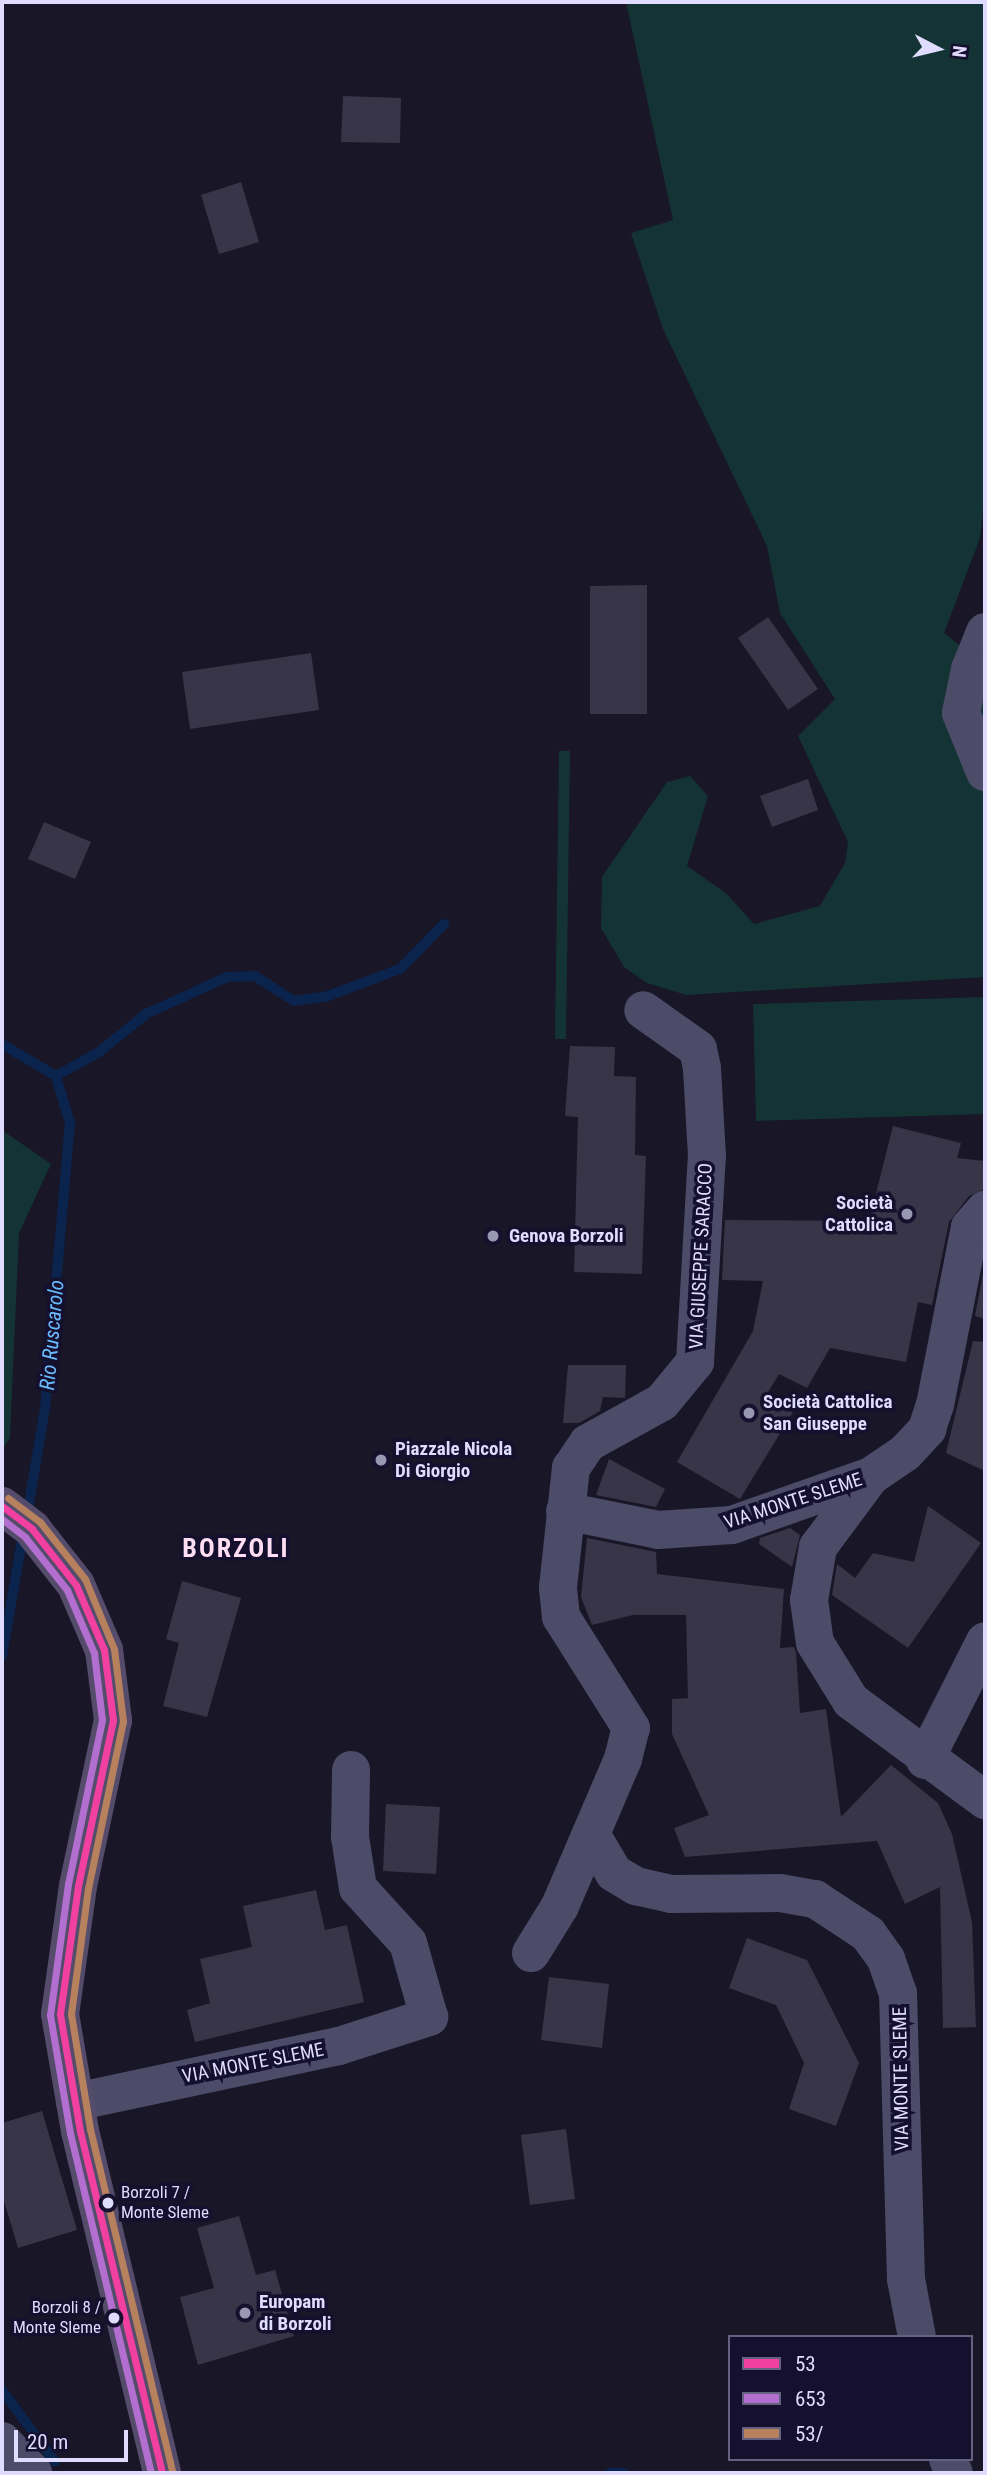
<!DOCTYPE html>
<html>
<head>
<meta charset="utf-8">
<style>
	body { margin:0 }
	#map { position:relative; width:987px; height:2475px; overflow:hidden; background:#191627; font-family:"Roboto Condensed",sans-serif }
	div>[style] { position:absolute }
	.green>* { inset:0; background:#133334 }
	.stream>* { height:10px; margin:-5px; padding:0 5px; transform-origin:5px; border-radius:5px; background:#0a244e }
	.building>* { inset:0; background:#383548 }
	.minor>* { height:38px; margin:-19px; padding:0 19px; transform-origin:19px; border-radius:19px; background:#4c4b68 }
	.major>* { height:38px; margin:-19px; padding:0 19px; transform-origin:19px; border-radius:19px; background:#554c6c }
	.bus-1>* { height:7px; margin:-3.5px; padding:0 3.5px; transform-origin:3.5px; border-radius:3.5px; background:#f240a1 }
	.bus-2>* { height:7px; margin:-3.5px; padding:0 3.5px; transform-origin:3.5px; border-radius:3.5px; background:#b36fd0 }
	.bus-3>* { height:7px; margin:-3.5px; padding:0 3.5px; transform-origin:3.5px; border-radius:3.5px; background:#b6815c }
	.dots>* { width:19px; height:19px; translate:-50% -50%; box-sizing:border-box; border:4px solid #14102d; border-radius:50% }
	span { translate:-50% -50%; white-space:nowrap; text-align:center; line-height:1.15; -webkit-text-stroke:7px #14102d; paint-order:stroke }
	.bus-label { font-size:17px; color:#dfdcff }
	.left { translate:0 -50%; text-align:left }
	.right { translate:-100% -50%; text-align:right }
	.poi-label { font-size:19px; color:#dfdcff; font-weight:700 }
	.street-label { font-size:19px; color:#dfdcff }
	.water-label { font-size:21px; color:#6abbff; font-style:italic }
	.district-label { font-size:26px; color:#ffdef3; font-weight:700; letter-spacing:2px }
	.frame { position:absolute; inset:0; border:4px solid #dfdcff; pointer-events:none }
	.legend { position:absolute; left:728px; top:2335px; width:245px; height:126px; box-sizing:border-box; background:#14102d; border:2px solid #656281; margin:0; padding:9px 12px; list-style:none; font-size:21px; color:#dfdcff }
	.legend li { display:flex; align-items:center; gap:14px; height:35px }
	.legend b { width:35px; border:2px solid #656281 }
	.north { position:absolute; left:903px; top:14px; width:70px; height:70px; -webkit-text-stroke:5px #14102d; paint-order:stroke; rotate:97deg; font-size:19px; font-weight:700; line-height:28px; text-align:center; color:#dfdcff }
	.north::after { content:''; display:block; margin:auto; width:24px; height:32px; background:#dfdcff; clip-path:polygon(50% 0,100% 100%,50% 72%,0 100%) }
	.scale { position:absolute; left:14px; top:2430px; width:114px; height:32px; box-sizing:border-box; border:4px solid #dfdcff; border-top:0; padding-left:9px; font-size:21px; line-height:24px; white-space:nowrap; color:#dfdcff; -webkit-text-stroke:5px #14102d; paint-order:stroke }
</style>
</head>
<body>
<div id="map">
	<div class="green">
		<i style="clip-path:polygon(626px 2px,985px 2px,985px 489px,980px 538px,944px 633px,985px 665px,985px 977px,686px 995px,647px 983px,624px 967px,601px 928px,602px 877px,667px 782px,690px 776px,708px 796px,687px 866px,727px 894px,754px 924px,820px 906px,845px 863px,848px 842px,798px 736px,835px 699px,780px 613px,767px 546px,663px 329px,631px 233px,673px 220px)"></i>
		<i style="clip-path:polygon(559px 751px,570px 751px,566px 1039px,555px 1039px)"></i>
		<i style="clip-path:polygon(985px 997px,985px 1114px,756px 1121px,753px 1004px)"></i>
		<i style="clip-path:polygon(2px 1130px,51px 1164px,19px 1233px,10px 1438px,2px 1450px)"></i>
	</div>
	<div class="stream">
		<i style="left:2px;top:1044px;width:63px;rotate:30.7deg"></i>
		<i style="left:56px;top:1076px;width:49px;rotate:73.4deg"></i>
		<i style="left:70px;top:1123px;width:286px;rotate:95deg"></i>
		<i style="left:45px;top:1408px;width:109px;rotate:99.5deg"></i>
		<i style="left:56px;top:1076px;width:49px;rotate:-29.2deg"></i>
		<i style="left:99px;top:1052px;width:60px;rotate:-39deg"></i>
		<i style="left:146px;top:1014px;width:89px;rotate:-24.6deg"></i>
		<i style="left:227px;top:977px;width:28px;rotate:-2deg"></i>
		<i style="left:255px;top:976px;width:46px;rotate:32.7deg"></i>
		<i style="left:294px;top:1001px;width:34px;rotate:-8deg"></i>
		<i style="left:328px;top:996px;width:77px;rotate:-20.6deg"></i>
		<i style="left:400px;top:969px;width:63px;rotate:-45.6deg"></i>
		<i style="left:2px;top:1656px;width:123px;rotate:-80.2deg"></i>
		<i style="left:2px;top:2390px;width:89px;rotate:53.6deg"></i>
		<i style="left:610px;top:2473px;width:14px"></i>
	</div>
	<div class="building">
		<i style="clip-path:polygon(343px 96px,401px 98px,400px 143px,341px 142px)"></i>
		<i style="clip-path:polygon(241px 182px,259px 242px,219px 254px,201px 195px)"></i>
		<i style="clip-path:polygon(647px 585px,647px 714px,590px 714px,590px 586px)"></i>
		<i style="clip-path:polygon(768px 617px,818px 689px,788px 710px,738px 638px)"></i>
		<i style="clip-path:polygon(311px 653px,319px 710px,190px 729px,182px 672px)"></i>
		<i style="clip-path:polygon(808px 779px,818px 810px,772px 827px,760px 796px)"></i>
		<i style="clip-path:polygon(44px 822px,91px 842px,75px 879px,28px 859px)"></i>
		<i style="clip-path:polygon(570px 1046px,615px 1047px,614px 1076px,636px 1077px,635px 1155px,646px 1156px,642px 1274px,574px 1272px,578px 1117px,565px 1116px)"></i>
		<i style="clip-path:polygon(893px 1126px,961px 1143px,957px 1158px,985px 1161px,985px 1189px,969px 1196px,949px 1222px,932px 1305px,918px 1302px,906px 1362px,830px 1348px,807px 1388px,779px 1374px,767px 1394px,793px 1412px,740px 1499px,677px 1462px,753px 1331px,763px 1281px,722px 1280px,725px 1220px,869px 1221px)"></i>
		<i style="clip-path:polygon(985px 1263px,985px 1319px,975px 1316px)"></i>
		<i style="clip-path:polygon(973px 1341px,985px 1342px,985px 1471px,946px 1453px)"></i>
		<i style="clip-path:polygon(568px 1365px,626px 1365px,625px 1398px,603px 1397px,600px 1411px,579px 1423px,563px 1423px)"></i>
		<i style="clip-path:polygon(609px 1459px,665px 1489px,656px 1507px,596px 1495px)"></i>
		<i style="clip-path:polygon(928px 1506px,981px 1543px,908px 1648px,832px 1595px,837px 1564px,855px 1578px,873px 1553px,914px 1562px)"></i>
		<i style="clip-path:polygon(790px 1528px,800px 1535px,792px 1567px,759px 1544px,760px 1538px)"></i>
		<i style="clip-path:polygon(587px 1538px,656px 1552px,657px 1574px,784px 1589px,780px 1648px,794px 1647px,796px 1652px,800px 1713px,826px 1709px,841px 1817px,891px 1765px,938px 1803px,952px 1834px,972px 1922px,976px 2027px,943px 2028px,940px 1887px,905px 1904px,877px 1841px,685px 1857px,674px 1828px,709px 1815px,672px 1734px,672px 1699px,688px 1698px,686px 1615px,633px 1615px,592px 1625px,581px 1597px)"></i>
		<i style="clip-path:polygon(182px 1581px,241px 1598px,207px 1717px,163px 1706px,179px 1643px,166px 1639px)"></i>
		<i style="clip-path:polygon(386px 1804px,440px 1807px,436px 1874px,383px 1871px)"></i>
		<i style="clip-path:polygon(316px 1890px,325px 1930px,347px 1925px,364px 2002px,195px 2042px,187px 2010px,210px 2003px,200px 1959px,252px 1947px,243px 1906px)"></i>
		<i style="clip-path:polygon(747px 1938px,807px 1960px,859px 2063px,836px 2126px,789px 2109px,804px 2063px,776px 2005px,729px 1988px)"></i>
		<i style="clip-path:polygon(549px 1977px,609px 1984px,602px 2048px,541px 2040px)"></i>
		<i style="clip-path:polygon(42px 2111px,77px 2230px,18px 2248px,2px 2194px,2px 2123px)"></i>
		<i style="clip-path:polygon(566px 2129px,575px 2199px,530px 2205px,521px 2135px)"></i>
		<i style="clip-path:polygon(239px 2216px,256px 2275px,275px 2270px,294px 2336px,198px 2365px,180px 2297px,214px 2288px,197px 2228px)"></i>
	</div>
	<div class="minor">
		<i style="left:985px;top:632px;width:40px;rotate:112deg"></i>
		<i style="left:970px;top:669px;width:45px;rotate:101.6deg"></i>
		<i style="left:961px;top:713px;width:64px;rotate:67.9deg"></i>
		<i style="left:871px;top:1476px;width:89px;rotate:126.7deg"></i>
		<i style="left:818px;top:1547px;width:54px;rotate:99.6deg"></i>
		<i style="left:809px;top:1600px;width:43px;rotate:82.1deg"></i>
		<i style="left:815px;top:1643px;width:68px;rotate:58.2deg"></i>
		<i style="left:851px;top:1701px;width:167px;rotate:36.5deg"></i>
		<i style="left:565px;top:1511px;width:95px;rotate:11.5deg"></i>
		<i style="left:658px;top:1530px;width:74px;rotate:-3.9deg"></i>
		<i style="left:732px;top:1525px;width:147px;rotate:-19.4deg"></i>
		<i style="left:871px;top:1476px;width:41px;rotate:-34.1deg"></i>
		<i style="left:905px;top:1453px;width:33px;rotate:-47deg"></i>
		<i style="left:927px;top:1429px;width:25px;rotate:-72deg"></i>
		<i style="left:935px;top:1405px;width:181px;rotate:-78.9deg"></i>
		<i style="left:970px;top:1227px;width:23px;rotate:-49deg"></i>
		<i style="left:925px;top:1760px;width:133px;rotate:-63.2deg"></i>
		<i style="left:591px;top:1834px;width:45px;rotate:59.5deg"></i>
		<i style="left:614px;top:1873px;width:26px;rotate:31deg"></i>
		<i style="left:636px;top:1886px;width:36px;rotate:13deg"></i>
		<i style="left:671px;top:1894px;width:109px;rotate:-0.5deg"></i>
		<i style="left:780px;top:1893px;width:36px;rotate:10deg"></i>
		<i style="left:815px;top:1899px;width:64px;rotate:33.4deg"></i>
		<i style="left:868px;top:1934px;width:31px;rotate:54deg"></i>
		<i style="left:886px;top:1959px;width:36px;rotate:71deg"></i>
		<i style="left:898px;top:1993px;width:286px;rotate:88.4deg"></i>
		<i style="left:906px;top:2279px;width:59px;rotate:79.3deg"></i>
		<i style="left:531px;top:1953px;width:55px;rotate:-58.3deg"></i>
		<i style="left:560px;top:1906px;width:160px;rotate:-66.8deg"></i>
		<i style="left:623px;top:1759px;width:32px;rotate:-76deg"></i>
		<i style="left:631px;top:1728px;width:131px;rotate:-122.2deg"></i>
		<i style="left:561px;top:1617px;width:30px;rotate:-96deg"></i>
		<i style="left:558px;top:1587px;width:120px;rotate:-83.8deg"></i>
		<i style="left:571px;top:1468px;width:30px;rotate:-56deg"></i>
		<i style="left:588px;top:1443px;width:85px;rotate:-29deg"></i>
		<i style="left:662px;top:1402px;width:52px;rotate:-50.5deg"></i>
		<i style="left:695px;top:1362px;width:206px;rotate:-86.7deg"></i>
		<i style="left:707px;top:1156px;width:88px;rotate:-93.3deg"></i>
		<i style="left:702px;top:1068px;width:19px;rotate:-102deg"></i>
		<i style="left:698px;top:1049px;width:67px;rotate:-144.7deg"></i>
		<i style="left:75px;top:2102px;width:270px;rotate:-12deg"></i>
		<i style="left:339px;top:2046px;width:95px;rotate:-17.9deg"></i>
		<i style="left:429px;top:2017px;width:77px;rotate:-105.8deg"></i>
		<i style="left:408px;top:1943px;width:74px;rotate:-132.3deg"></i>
		<i style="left:358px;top:1888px;width:52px;rotate:-98.9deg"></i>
		<i style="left:350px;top:1837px;width:67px;rotate:-89.1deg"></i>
		<i style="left:2px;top:2441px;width:45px;rotate:45.9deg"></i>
		<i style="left:948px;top:2459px;width:15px;rotate:67deg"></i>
	</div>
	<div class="major">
		<i style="left:2px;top:1506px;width:38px;rotate:37deg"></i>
		<i style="left:32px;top:1529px;width:71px;rotate:51.8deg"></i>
		<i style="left:76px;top:1585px;width:71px;rotate:66.7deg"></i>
		<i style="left:104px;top:1650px;width:71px;rotate:82.7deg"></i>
		<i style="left:113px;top:1720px;width:170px;rotate:101.9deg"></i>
		<i style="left:78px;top:1886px;width:129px;rotate:98deg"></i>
		<i style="left:60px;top:2014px;width:119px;rotate:80.3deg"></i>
		<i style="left:80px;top:2131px;width:352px;rotate:76.5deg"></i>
	</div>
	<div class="bus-1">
		<i style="left:2px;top:1506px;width:38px;rotate:37deg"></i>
		<i style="left:32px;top:1529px;width:71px;rotate:51.8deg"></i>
		<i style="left:76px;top:1585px;width:71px;rotate:66.7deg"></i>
		<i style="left:104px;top:1650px;width:71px;rotate:82.7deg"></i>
		<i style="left:113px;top:1720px;width:170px;rotate:101.9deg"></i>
		<i style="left:78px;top:1886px;width:129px;rotate:98deg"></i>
		<i style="left:60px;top:2014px;width:119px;rotate:80.3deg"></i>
		<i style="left:80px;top:2131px;width:352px;rotate:76.5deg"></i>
	</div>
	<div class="bus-2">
		<i style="left:2px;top:1519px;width:29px;rotate:38deg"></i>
		<i style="left:25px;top:1537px;width:68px;rotate:51.6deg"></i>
		<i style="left:67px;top:1590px;width:69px;rotate:66.8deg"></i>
		<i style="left:94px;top:1653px;width:67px;rotate:83.2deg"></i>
		<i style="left:102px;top:1720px;width:167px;rotate:101.7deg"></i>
		<i style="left:68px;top:1884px;width:132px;rotate:97.8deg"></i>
		<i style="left:50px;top:2015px;width:120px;rotate:80.4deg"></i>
		<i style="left:70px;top:2133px;width:350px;rotate:76.6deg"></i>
	</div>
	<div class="bus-3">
		<i style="left:8px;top:1498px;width:40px;rotate:37deg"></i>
		<i style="left:40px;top:1522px;width:73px;rotate:51.7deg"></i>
		<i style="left:85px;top:1579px;width:76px;rotate:67.5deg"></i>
		<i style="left:114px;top:1649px;width:73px;rotate:82.9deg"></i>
		<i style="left:123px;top:1721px;width:171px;rotate:101.8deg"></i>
		<i style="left:88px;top:1888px;width:127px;rotate:97.7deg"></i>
		<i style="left:71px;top:2014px;width:117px;rotate:80.6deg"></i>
		<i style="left:90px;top:2129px;width:352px;rotate:76.5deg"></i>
	</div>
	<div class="dots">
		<i style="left:907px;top:1214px;background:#9a97b3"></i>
		<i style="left:493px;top:1236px;background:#9a97b3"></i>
		<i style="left:749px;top:1413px;background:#9a97b3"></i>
		<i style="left:381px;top:1460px;background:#9a97b3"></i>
		<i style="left:108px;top:2203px;background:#dfdcff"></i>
		<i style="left:245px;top:2313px;background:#9a97b3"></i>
		<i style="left:114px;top:2318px;background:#dfdcff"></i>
	</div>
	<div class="bus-label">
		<span class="left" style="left:121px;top:2203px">Borzoli 7 /<br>Monte Sleme</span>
		<span class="right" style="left:101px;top:2318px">Borzoli 8 /<br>Monte Sleme</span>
	</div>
	<div class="poi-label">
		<span class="right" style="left:893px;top:1214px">Società<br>Cattolica</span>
		<span class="left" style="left:509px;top:1236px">Genova Borzoli</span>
		<span class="left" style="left:763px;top:1413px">Società Cattolica<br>San Giuseppe</span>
		<span class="left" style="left:395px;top:1460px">Piazzale Nicola<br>Di Giorgio</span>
		<span class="left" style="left:259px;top:2313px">Europam<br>di Borzoli</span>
	</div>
	<div class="street-label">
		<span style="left:701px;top:1256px;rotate:-87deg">VIA GIUSEPPE SARACCO</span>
		<span style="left:793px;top:1501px;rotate:-18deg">VIA MONTE SLEME</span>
		<span style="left:253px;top:2063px;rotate:-11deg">VIA MONTE SLEME</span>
		<span style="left:901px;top:2079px;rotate:-91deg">VIA MONTE SLEME</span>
	</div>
	<div class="water-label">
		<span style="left:52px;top:1335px;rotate:-85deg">Rio Ruscarolo</span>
	</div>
	<div class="district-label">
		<span style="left:236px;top:1549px">BORZOLI</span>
	</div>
	<div class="frame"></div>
	<ul class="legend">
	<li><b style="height:9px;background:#f240a1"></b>53</li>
	<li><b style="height:9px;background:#b36fd0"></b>653</li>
	<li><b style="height:9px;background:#b6815c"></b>53/</li>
	</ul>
	<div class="north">N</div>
	<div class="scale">20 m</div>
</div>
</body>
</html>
